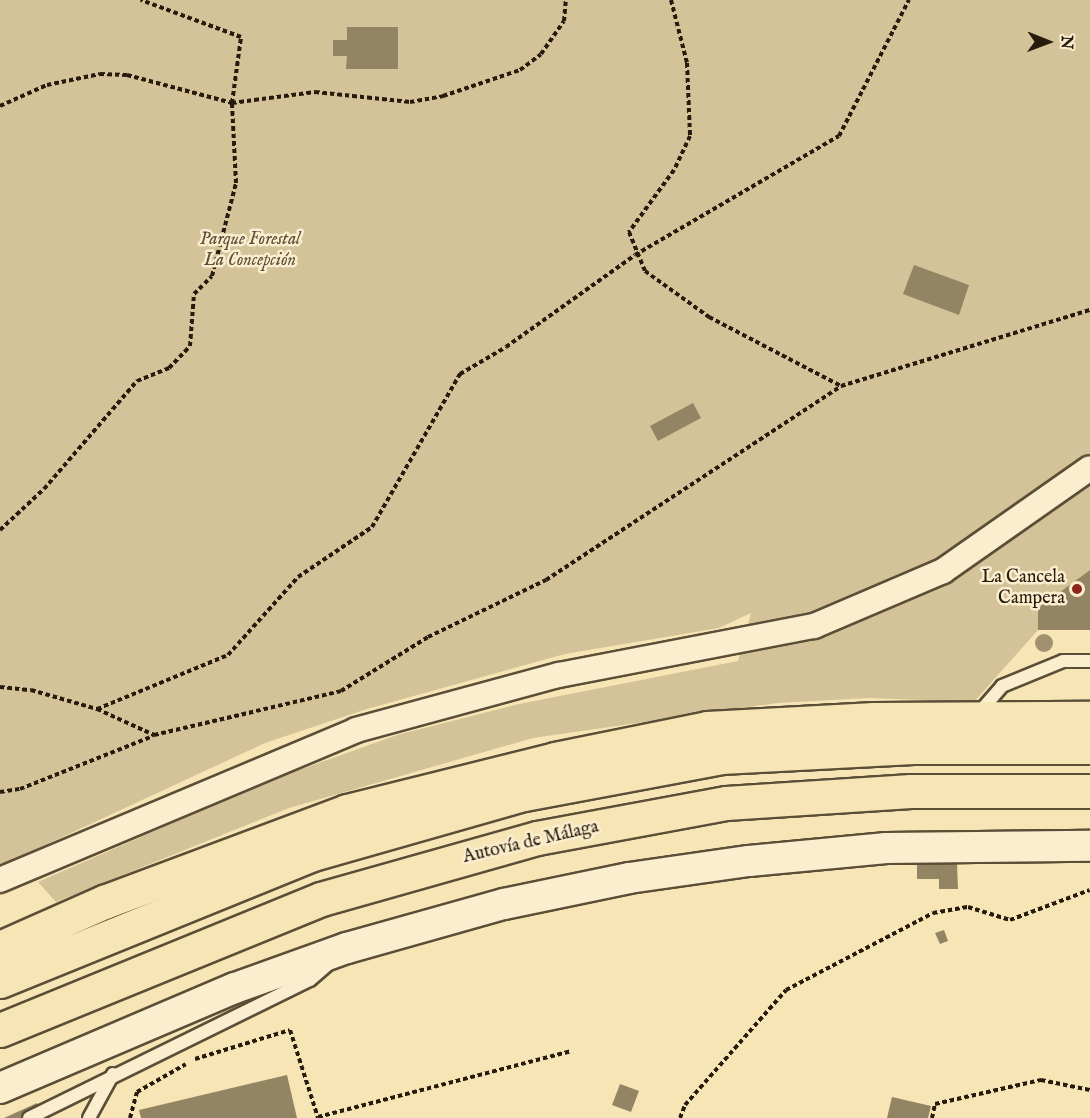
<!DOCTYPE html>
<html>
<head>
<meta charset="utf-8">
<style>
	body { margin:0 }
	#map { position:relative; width:1090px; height:1118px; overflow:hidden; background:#f7e5b5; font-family:"IM FELL English",serif }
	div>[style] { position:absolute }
	.green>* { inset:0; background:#d4c398 }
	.building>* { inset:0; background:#938464 }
	.path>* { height:4px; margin-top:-2px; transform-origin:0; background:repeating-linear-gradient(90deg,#271b0d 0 4.5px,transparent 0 7.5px) }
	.roads { filter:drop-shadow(2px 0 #5b4e37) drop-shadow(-2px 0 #5b4e37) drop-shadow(0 2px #5b4e37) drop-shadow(0 -2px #5b4e37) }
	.service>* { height:12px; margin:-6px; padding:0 6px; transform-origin:6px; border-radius:6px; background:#faeecf }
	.minor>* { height:24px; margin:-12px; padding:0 12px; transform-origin:12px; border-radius:12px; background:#faeecf }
	.tertiary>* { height:30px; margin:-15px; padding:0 15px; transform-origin:15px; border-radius:15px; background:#faeecf }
	.motorway>* { height:33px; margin:-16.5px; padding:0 16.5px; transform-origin:16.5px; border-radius:16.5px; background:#f7e5b5 }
	.trees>* { width:18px; height:18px; margin:-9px; border-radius:50%; background:#a19170 }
	.dots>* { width:16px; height:16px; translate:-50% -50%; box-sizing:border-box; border:3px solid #faeecf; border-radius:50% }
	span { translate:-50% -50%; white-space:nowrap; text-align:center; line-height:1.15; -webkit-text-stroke:5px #faeecf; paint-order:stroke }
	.park-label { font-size:18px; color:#5b4d37; font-style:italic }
	.poi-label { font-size:18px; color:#271b0d }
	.right { translate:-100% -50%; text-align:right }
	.street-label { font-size:18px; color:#271b0d }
	.north { position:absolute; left:1018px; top:12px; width:60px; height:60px; -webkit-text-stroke:4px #faeecf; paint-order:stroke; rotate:91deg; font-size:16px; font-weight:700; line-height:24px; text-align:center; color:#271b0d }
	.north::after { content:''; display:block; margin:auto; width:21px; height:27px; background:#271b0d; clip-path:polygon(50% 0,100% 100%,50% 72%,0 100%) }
</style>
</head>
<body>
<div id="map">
	<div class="green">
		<i style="clip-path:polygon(0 0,1090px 0,1090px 570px,1038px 608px,1038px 630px,974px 702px,869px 698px,777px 703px,533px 738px,289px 808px,56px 902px,38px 882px,271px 780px,397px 735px,519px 704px,738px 661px,751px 613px,719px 628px,565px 654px,367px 709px,265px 743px,0 866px)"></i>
	</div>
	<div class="building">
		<i style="clip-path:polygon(347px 27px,398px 27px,398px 69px,346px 69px,347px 56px,333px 56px,333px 40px,347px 40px)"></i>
		<i style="clip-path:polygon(914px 265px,969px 285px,959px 315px,903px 294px)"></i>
		<i style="clip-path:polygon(693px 403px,701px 418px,658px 441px,650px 426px)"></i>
		<i style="clip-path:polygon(1090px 570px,1090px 630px,1038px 630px,1038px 608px)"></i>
		<i style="clip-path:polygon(917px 863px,957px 863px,958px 889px,939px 889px,939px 879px,917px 879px)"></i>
		<i style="clip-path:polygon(944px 930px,948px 941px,940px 944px,935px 933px)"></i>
		<i style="clip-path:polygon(287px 1075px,297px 1118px,141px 1118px,139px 1110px)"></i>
		<i style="clip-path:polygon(620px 1084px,639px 1091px,631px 1112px,612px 1105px)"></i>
		<i style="clip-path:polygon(892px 1097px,931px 1106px,928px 1118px,887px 1118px)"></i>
		<i style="clip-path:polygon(37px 1103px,44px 1118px,4px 1118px)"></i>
	</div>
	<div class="path">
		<i style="left:671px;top:0;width:65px;rotate:75.7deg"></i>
		<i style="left:687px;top:63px;width:73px;rotate:87.6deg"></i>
		<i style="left:690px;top:136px;width:38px;rotate:115deg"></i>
		<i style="left:674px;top:170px;width:77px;rotate:126deg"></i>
		<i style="left:629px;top:232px;width:42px;rotate:67.7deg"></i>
		<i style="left:645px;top:271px;width:79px;rotate:35.7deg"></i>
		<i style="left:709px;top:317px;width:149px;rotate:27.6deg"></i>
		<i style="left:841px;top:386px;width:260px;rotate:-17deg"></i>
		<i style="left:0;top:106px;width:51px;rotate:-24.1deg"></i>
		<i style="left:47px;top:85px;width:54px;rotate:-11.7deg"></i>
		<i style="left:100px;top:74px;width:27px;rotate:2deg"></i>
		<i style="left:127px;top:75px;width:109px;rotate:14.9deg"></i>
		<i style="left:232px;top:103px;width:84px;rotate:-7.5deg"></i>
		<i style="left:315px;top:92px;width:96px;rotate:6deg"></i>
		<i style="left:410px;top:102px;width:34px;rotate:-10deg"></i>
		<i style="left:443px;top:96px;width:81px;rotate:-18.7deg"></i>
		<i style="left:520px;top:70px;width:26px;rotate:-37deg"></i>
		<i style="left:541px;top:54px;width:40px;rotate:-55.1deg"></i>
		<i style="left:564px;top:21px;width:21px;rotate:-85deg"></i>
		<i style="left:0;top:530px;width:60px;rotate:-43deg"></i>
		<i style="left:44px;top:489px;width:143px;rotate:-49.3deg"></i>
		<i style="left:137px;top:381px;width:35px;rotate:-22deg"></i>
		<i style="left:169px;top:368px;width:30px;rotate:-46deg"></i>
		<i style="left:190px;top:346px;width:52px;rotate:-85.6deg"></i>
		<i style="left:194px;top:294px;width:25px;rotate:-45deg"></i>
		<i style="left:212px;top:276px;width:96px;rotate:-75.5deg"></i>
		<i style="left:236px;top:183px;width:80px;rotate:-92.9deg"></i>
		<i style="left:232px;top:103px;width:67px;rotate:-82.2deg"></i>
		<i style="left:241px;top:37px;width:107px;rotate:-159.7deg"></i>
		<i style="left:0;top:687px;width:31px;rotate:6deg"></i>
		<i style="left:31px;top:690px;width:69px;rotate:16.1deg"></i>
		<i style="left:97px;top:709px;width:63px;rotate:24.5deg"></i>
		<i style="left:154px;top:735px;width:192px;rotate:-13.2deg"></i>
		<i style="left:341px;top:691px;width:102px;rotate:-31.8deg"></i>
		<i style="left:428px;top:637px;width:131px;rotate:-25.8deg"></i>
		<i style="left:546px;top:580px;width:353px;rotate:-33.3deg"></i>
		<i style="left:97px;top:709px;width:142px;rotate:-22.4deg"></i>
		<i style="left:228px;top:655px;width:105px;rotate:-48.1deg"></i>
		<i style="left:298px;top:577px;width:89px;rotate:-34deg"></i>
		<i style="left:372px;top:527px;width:177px;rotate:-60.1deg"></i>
		<i style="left:460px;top:374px;width:53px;rotate:-30.4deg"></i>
		<i style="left:506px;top:347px;width:158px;rotate:-35.5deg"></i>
		<i style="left:635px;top:255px;width:236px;rotate:-30.3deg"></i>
		<i style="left:839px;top:136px;width:153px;rotate:-62.8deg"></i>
		<i style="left:0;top:792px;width:20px;rotate:-9deg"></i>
		<i style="left:20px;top:789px;width:143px;rotate:-21.7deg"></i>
		<i style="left:195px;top:1059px;width:99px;rotate:-17deg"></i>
		<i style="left:290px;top:1030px;width:92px;rotate:72.3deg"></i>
		<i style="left:318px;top:1117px;width:262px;rotate:-14.6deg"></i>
		<i style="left:130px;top:1118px;width:27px;rotate:-75deg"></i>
		<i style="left:137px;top:1092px;width:56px;rotate:-29.7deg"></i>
		<i style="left:680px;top:1118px;width:14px;rotate:-69deg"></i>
		<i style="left:685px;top:1105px;width:153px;rotate:-48.7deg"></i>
		<i style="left:786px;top:990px;width:166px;rotate:-27.6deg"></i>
		<i style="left:933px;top:913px;width:36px;rotate:-10deg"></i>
		<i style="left:968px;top:907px;width:44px;rotate:17.2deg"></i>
		<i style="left:1010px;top:920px;width:85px;rotate:-20.6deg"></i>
		<i style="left:932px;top:1118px;width:14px;rotate:-78deg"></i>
		<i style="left:935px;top:1104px;width:109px;rotate:-12.8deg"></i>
		<i style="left:1041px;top:1080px;width:50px;rotate:11.5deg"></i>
	</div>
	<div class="roads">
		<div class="service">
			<i style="left:977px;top:715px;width:38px;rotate:-49deg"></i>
			<i style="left:1002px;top:686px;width:66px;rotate:-22.3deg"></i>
			<i style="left:1063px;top:661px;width:27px"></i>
			<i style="left:29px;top:1118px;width:313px;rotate:-26.2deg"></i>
			<i style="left:310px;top:980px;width:23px;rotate:-41deg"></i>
			<i style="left:89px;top:1118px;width:50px;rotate:-61.4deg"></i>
		</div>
		<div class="minor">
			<i style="left:0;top:880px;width:386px;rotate:-22.8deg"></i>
			<i style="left:356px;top:730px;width:210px;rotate:-15.2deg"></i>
			<i style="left:559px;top:675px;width:260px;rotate:-10.9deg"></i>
			<i style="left:814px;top:626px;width:140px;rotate:-23.1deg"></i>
			<i style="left:943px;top:571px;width:179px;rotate:-35deg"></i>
		</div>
		<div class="tertiary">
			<i style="left:0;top:1088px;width:255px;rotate:-23.1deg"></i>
			<i style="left:235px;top:988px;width:119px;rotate:-19.7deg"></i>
			<i style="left:347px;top:948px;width:163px;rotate:-15.7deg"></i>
			<i style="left:504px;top:904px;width:128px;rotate:-11.7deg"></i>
			<i style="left:629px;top:878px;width:121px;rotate:-8.1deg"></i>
			<i style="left:749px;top:861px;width:138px;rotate:-5.4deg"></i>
			<i style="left:886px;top:848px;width:204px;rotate:-0.6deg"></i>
		</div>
		<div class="motorway">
			<i style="left:0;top:948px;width:114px;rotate:-23.9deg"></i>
			<i style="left:104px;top:902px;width:259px;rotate:-20.5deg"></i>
			<i style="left:347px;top:811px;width:214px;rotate:-14deg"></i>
			<i style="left:555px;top:759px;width:155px;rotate:-11.5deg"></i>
			<i style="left:707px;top:728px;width:167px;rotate:-3.1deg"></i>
			<i style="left:874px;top:719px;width:216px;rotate:-0.3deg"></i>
			<i style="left:0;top:981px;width:338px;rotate:-22.1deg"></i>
			<i style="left:313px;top:854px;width:219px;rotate:-15.9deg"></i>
			<i style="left:524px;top:794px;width:200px;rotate:-10.6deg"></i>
			<i style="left:721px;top:757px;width:192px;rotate:-3deg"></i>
			<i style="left:913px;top:747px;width:177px"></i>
			<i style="left:0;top:1030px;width:347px;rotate:-22.2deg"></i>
			<i style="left:321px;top:899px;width:224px;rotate:-15.8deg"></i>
			<i style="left:537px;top:838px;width:192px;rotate:-10.5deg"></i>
			<i style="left:726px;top:803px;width:185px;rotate:-3.7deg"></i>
			<i style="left:911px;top:791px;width:179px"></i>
		</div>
	</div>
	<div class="trees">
		<i style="left:1044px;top:643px"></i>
	</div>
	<div class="dots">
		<i style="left:1077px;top:589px;background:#8f2418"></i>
	</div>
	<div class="park-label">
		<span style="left:250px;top:251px">Parque Forestal<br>La Concepción</span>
	</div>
	<div class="poi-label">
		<span class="right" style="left:1065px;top:589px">La Cancela<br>Campera</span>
	</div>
	<div class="street-label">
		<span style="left:531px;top:843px;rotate:-13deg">Autovía de Málaga</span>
	</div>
	<div class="north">N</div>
</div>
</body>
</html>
